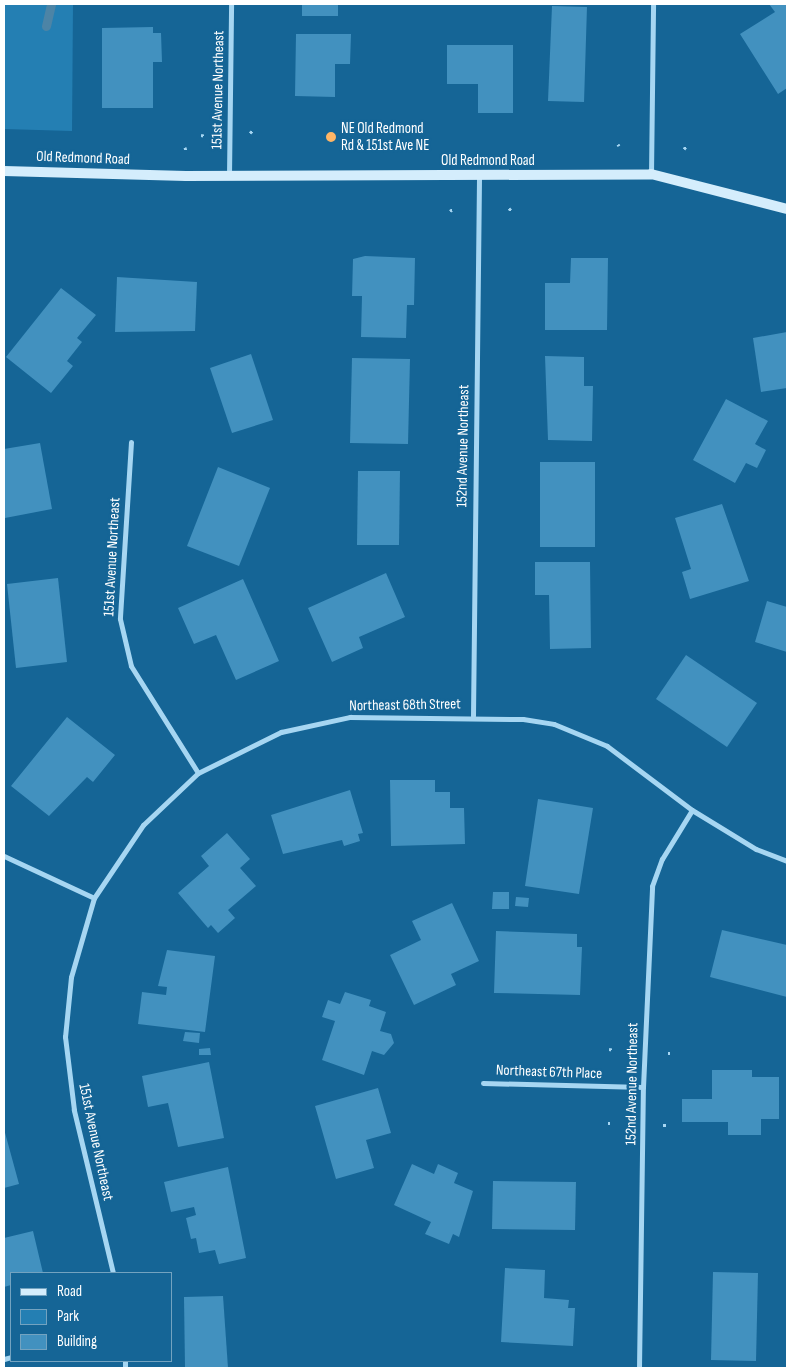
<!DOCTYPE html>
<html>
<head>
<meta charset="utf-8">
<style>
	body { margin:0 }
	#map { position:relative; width:791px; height:1372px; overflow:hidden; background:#156596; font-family:"Sofia Sans Condensed",sans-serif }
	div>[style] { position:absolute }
	.green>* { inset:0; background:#247fb3 }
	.stream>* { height:9px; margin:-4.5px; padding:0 4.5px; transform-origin:4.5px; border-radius:4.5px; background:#4c84a6 }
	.building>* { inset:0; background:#4291bf }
	.path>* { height:3px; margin-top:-1.5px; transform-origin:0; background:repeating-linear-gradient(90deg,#a6d6f2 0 2.5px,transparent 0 6.5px) }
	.minor>* { height:5px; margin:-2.5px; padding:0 2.5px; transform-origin:2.5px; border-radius:2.5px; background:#a6d6f2 }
	.secondary>* { height:10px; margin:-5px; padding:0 5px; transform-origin:5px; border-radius:5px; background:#d4edfc }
	.dots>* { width:14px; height:14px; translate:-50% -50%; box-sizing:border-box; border:2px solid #156596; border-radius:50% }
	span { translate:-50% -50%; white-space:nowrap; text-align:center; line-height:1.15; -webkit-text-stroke:5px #156596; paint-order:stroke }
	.street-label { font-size:15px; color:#fff }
	.poi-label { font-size:15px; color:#fff }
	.left { translate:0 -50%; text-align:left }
	.frame { position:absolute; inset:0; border:5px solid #fff; pointer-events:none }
	.legend { position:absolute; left:10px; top:1272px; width:162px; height:90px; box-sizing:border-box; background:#156596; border:1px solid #73a3c0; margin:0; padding:6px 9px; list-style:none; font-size:15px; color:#fff }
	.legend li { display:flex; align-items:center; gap:10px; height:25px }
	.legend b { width:25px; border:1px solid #73a3c0 }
</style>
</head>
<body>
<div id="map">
	<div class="green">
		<i style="clip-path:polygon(4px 4px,73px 4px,72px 131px,4px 129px)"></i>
	</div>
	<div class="stream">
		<i style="left:46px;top:26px;width:23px;rotate:-77deg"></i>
	</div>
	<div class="building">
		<i style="clip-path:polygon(302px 4px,338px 4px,338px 16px,302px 16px)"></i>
		<i style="clip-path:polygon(769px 4px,787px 4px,787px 88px,778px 94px,740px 34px,775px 12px)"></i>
		<i style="clip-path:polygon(552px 6px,587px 7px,584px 102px,548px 101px)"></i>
		<i style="clip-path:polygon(153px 27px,153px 33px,161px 33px,162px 62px,153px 62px,153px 108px,102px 108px,102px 28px)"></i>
		<i style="clip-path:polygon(296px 34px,351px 34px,350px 64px,335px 64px,335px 97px,295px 96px)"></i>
		<i style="clip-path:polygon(447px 45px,513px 45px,513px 113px,478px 113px,478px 84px,447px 84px)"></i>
		<i style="clip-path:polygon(365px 256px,415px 258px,414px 305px,407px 305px,406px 338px,361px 337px,362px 296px,352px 296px,353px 259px)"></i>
		<i style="clip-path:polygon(571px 258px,608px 258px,607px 330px,545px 330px,545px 283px,570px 283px)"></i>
		<i style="clip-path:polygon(117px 277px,197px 282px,195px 331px,115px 332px)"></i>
		<i style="clip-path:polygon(61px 288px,96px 315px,77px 338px,82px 342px,67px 361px,73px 366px,51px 393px,6px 357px)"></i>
		<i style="clip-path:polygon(787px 332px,787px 388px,761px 392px,753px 338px)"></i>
		<i style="clip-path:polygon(251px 354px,273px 420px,232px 433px,210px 368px)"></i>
		<i style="clip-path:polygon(545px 356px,584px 357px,584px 386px,593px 386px,592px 441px,548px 440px)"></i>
		<i style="clip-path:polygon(352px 358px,410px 359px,408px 444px,350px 443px)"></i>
		<i style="clip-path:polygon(726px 399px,768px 421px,755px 444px,766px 450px,757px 468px,746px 463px,735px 483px,693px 460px)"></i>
		<i style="clip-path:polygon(40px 443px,52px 509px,5px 518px,4px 449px)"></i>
		<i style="clip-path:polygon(540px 462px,595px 462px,595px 547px,540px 547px)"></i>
		<i style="clip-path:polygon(218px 467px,270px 488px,239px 566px,187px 546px)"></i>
		<i style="clip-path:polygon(358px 471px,400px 471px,399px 545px,357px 545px)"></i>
		<i style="clip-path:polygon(722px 504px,749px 581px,690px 599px,682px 572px,691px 569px,675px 518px)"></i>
		<i style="clip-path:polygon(535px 562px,590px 562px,591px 648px,550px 649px,549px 595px,535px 595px)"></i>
		<i style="clip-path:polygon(386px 573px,405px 617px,359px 637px,363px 648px,332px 662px,308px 608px)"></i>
		<i style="clip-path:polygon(58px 578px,67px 662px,16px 668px,7px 584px)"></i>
		<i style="clip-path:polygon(243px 579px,279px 661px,236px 680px,216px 635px,194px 644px,178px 608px)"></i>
		<i style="clip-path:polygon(767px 601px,787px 607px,787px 652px,755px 642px)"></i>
		<i style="clip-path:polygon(686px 655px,757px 703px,727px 747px,656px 699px)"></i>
		<i style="clip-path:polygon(67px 717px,115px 755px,93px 782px,87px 777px,49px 816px,11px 786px)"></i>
		<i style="clip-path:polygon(390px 780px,435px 780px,435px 792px,450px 792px,450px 808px,464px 808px,465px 844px,391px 846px)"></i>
		<i style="clip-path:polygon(350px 790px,363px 833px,358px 834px,360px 841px,344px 846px,342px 840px,283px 854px,271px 815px)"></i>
		<i style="clip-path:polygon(538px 799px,593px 808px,579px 894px,525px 886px)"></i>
		<i style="clip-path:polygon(227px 833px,250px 859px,240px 868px,256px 886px,228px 910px,235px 918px,218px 933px,211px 925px,208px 928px,178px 893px,209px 866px,201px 856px)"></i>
		<i style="clip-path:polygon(493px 892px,509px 892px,509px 909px,492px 909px)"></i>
		<i style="clip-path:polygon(516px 897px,529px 898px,528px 907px,515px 906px)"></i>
		<i style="clip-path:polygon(452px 903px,479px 961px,451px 974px,456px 985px,414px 1005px,390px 955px,421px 940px,412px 921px)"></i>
		<i style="clip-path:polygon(722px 930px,787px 945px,787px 997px,710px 977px)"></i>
		<i style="clip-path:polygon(496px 931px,577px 934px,577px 947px,582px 947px,580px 995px,494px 993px)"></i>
		<i style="clip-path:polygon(167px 950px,215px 956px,205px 1032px,138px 1024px,142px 992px,166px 995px,167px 987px,158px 986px)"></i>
		<i style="clip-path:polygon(345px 992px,371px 1000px,369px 1006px,386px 1012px,380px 1031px,391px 1034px,394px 1043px,384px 1055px,372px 1051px,364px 1075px,322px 1060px,335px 1021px,322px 1017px,328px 1000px,340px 1004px)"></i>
		<i style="clip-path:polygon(185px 1032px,200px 1033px,199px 1043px,183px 1041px)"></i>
		<i style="clip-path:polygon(210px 1048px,211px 1055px,199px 1055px,199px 1049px)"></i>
		<i style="clip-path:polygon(209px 1062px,224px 1138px,178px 1147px,168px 1103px,148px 1107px,142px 1076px)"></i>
		<i style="clip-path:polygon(712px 1070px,752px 1070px,752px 1077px,779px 1077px,779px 1119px,761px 1119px,761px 1135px,728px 1135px,728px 1122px,682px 1122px,682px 1099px,712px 1099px)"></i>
		<i style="clip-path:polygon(378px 1088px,391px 1133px,366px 1140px,374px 1168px,336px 1179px,315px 1106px)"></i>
		<i style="clip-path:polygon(4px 1129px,19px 1184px,4px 1188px)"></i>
		<i style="clip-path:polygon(412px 1164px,434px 1174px,438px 1164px,458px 1173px,454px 1183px,473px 1191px,459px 1237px,453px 1234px,449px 1244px,425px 1234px,431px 1222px,394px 1205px)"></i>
		<i style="clip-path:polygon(228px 1167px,246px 1258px,219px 1264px,215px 1250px,199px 1253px,196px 1238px,191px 1239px,186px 1218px,196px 1215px,194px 1207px,171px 1212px,164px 1182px)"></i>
		<i style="clip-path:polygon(493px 1181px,576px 1182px,575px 1230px,492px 1229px)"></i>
		<i style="clip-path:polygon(33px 1231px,43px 1273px,11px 1273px,11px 1285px,4px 1287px,4px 1238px)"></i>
		<i style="clip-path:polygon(505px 1268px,545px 1270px,544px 1298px,569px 1300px,568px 1308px,575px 1308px,573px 1346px,501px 1342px)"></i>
		<i style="clip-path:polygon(713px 1272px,758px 1273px,756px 1361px,711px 1360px)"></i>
		<i style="clip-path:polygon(223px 1296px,228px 1368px,185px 1368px,184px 1297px)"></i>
	</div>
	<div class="path">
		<i style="left:250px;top:133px;width:4px;rotate:-45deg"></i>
		<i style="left:201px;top:135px;width:5px;rotate:11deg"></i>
		<i style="left:618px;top:144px;width:2px;rotate:63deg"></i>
		<i style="left:185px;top:147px;width:4px;rotate:76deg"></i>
		<i style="left:684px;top:149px;width:5px;rotate:-53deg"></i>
		<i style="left:509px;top:208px;width:6px;rotate:51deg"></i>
		<i style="left:450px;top:211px;width:5px;rotate:-37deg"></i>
		<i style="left:609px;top:1049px;width:6px;rotate:9deg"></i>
		<i style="left:668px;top:1053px;width:3px"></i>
		<i style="left:608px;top:1123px;width:4px"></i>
		<i style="left:663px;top:1125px;width:7px"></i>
	</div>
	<div class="minor">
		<i style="left:651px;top:174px;width:170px;rotate:-89.3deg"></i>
		<i style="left:229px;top:176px;width:172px;rotate:-89.3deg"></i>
		<i style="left:131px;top:442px;width:177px;rotate:93.6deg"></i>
		<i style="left:120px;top:619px;width:48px;rotate:76.8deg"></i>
		<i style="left:131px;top:666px;width:126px;rotate:57.9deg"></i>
		<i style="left:473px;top:716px;width:540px;rotate:-89.36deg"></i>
		<i style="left:4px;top:856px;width:99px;rotate:25deg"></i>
		<i style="left:483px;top:1083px;width:160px;rotate:1.4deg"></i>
		<i style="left:113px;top:1273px;width:168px;rotate:-103.5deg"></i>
		<i style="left:74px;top:1110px;width:74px;rotate:-97deg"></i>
		<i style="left:65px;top:1037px;width:60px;rotate:-84.3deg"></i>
		<i style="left:71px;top:977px;width:82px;rotate:-73.8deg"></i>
		<i style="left:94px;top:898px;width:88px;rotate:-56.1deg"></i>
		<i style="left:143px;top:825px;width:76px;rotate:-43.4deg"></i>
		<i style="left:198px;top:773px;width:93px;rotate:-26.3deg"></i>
		<i style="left:281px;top:732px;width:71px;rotate:-12.3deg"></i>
		<i style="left:350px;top:717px;width:173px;rotate:0.7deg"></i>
		<i style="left:523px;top:719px;width:31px;rotate:9deg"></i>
		<i style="left:554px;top:724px;width:57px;rotate:22.5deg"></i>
		<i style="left:607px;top:746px;width:106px;rotate:37deg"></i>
		<i style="left:692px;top:810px;width:75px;rotate:31.4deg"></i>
		<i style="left:756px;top:849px;width:33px;rotate:21deg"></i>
		<i style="left:4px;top:1359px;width:7px;rotate:-16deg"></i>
		<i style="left:125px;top:1361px;width:7px;rotate:90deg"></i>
		<i style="left:639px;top:1368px;width:281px;rotate:-89.2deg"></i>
		<i style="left:643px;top:1087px;width:201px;rotate:-87.4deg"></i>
		<i style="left:652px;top:886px;width:29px;rotate:-70deg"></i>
		<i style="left:662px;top:859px;width:57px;rotate:-58.5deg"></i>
	</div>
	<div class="secondary">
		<i style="left:4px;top:171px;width:182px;rotate:1.6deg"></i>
		<i style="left:186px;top:176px;width:465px;rotate:-0.2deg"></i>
		<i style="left:651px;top:174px;width:140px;rotate:14.4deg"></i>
	</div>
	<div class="dots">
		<i style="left:331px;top:137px;background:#ffb666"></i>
	</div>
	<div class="street-label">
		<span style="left:218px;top:90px;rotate:-89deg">151st Avenue Northeast</span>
		<span style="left:83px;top:158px;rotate:2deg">Old Redmond Road</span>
		<span style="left:488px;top:161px">Old Redmond Road</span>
		<span style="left:463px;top:446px;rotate:-89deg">152nd Avenue Northeast</span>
		<span style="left:112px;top:557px;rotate:-87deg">151st Avenue Northeast</span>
		<span style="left:405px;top:705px;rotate:-1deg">Northeast 68th Street</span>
		<span style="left:549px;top:1072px;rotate:2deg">Northeast 67th Place</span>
		<span style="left:632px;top:1084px;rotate:-89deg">152nd Avenue Northeast</span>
		<span style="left:96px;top:1142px;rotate:78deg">151st Avenue Northeast</span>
	</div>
	<div class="poi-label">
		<span class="left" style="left:341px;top:137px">NE Old Redmond<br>Rd &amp; 151st Ave NE</span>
	</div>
	<div class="frame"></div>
	<ul class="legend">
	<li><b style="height:6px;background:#d4edfc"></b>Road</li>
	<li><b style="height:14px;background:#247fb3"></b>Park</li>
	<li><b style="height:14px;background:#4291bf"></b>Building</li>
	</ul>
</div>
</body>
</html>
